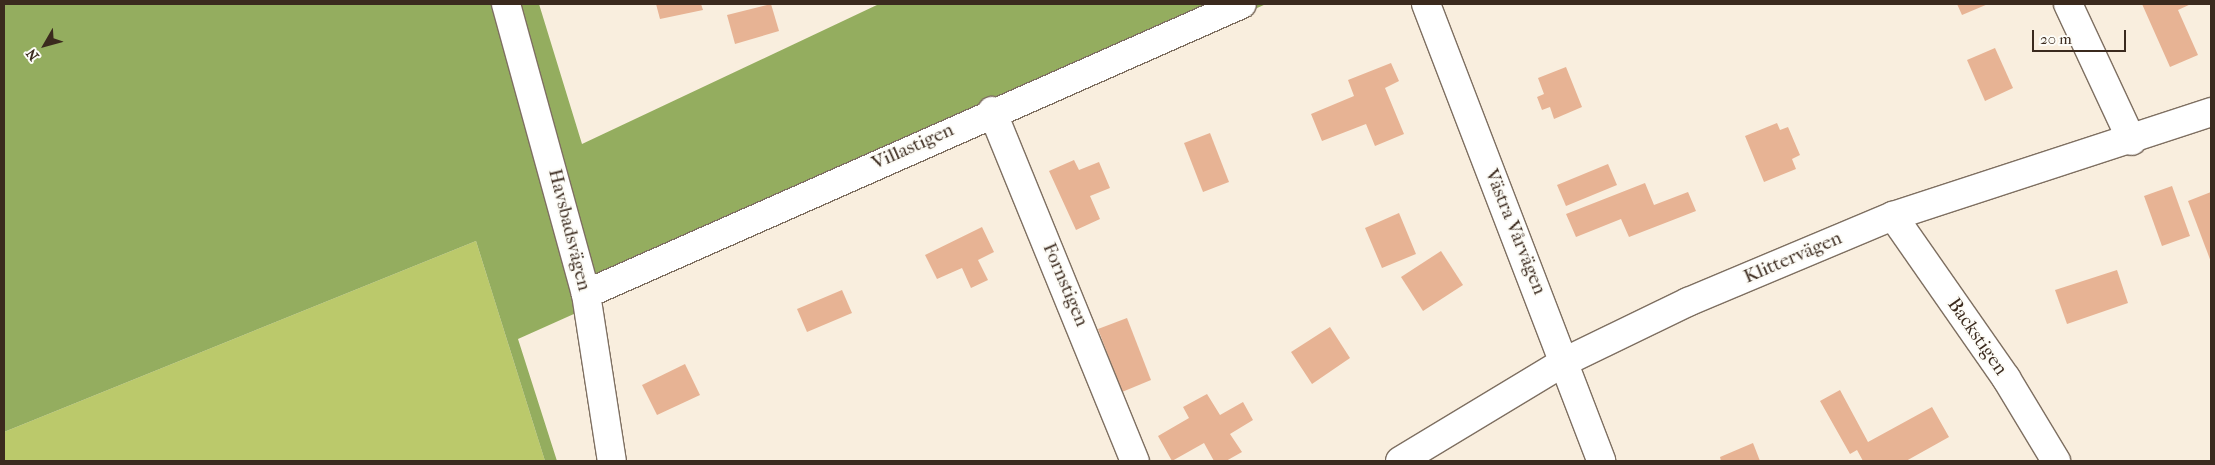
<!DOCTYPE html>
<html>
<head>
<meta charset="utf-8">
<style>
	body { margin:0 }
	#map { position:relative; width:2215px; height:465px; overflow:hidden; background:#f9eede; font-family:"IM FELL French Canon",serif }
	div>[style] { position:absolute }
	.green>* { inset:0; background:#bbc96b }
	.forest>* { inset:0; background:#94ad5f }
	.building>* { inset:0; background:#e7b394 }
	.roads { filter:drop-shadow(1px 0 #7e6f61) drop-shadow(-1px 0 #7e6f61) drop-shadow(0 1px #7e6f61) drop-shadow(0 -1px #7e6f61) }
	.minor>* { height:28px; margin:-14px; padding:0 14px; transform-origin:14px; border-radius:14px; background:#fff }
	span { translate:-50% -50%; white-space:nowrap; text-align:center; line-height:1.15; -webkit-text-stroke:4px #fdfcf7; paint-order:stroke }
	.street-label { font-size:19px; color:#3b2a1e }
	.frame { position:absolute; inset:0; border:5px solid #3b2a1e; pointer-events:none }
	.north { position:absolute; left:20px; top:20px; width:50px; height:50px; -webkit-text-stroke:4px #fdfcf7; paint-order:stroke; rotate:232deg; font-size:14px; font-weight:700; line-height:20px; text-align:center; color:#3b2a1e }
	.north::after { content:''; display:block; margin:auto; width:18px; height:22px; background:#3b2a1e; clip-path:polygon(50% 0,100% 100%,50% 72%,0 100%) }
	.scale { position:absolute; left:2032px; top:30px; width:94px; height:22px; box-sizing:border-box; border:2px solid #3b2a1e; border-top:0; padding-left:6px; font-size:15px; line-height:18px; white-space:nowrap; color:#3b2a1e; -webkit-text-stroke:4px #fdfcf7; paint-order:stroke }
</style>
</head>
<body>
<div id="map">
	<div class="green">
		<i style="clip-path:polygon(476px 241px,545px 461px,4px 461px,4px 432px)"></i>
	</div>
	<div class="forest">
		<i style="clip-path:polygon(4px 4px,539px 4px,582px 144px,879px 4px,1266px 4px,518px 339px,557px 461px,545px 461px,476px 241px,4px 432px)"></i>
	</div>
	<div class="building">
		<i style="clip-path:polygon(656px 4px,701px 4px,703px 10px,660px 19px)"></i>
		<i style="clip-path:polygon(771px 4px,779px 31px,735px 44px,727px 15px)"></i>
		<i style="clip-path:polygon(1957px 4px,1988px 4px,1962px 15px)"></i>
		<i style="clip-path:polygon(2142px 4px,2191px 4px,2178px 10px,2198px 55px,2170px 67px)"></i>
		<i style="clip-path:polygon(1995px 48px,2013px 88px,1985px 101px,1967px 60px)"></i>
		<i style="clip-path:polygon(1391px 63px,1399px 81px,1385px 88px,1404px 134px,1375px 146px,1366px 124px,1322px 141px,1311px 114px,1354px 96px,1348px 80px)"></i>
		<i style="clip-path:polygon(1566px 67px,1582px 107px,1554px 119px,1550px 107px,1542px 110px,1537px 97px,1544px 94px,1538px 78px)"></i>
		<i style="clip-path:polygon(1777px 123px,1780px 130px,1788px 127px,1800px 155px,1792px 159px,1796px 169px,1764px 182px,1745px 136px)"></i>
		<i style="clip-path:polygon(1210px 133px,1229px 182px,1203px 192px,1184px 143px)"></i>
		<i style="clip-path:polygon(1074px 160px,1079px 170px,1099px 162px,1110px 188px,1090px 196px,1100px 219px,1076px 230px,1049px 171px)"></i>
		<i style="clip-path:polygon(1608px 164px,1617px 185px,1566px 206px,1557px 185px)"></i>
		<i style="clip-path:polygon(1645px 183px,1654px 205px,1688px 192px,1696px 211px,1629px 237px,1621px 219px,1576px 237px,1566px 214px)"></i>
		<i style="clip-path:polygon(2172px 186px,2190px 236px,2162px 246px,2144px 196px)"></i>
		<i style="clip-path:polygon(2211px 192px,2211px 262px,2188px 201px)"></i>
		<i style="clip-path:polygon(1399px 213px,1416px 254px,1382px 268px,1365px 228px)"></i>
		<i style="clip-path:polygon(982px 227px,994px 252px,978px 260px,988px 280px,971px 288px,962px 268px,937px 279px,925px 255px)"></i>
		<i style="clip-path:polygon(1441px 251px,1463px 285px,1423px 311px,1401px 277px)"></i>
		<i style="clip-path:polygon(2117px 270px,2128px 303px,2067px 324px,2055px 290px)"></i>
		<i style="clip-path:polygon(842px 290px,852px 313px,807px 332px,797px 309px)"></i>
		<i style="clip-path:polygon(1127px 318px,1151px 380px,1122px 392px,1098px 329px)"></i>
		<i style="clip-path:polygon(1330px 327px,1350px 358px,1312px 384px,1291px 352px)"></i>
		<i style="clip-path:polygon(685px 364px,700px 395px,657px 415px,642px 385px)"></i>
		<i style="clip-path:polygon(1840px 390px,1868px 442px,1932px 407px,1949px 437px,1906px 461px,1863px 461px,1857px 450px,1850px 454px,1820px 401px)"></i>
		<i style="clip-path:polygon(1207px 394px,1220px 415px,1243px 402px,1253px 420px,1230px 434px,1242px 452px,1226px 461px,1214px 461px,1204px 443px,1172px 461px,1158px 436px,1189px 418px,1183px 407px)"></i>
		<i style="clip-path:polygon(1753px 443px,1760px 461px,1721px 461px,1720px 457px)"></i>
	</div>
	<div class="roads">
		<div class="minor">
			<i style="left:506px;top:4px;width:301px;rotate:74.6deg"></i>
			<i style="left:586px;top:294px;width:169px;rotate:81.2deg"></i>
			<i style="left:1426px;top:4px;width:489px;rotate:69deg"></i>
			<i style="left:2068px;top:4px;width:151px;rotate:65deg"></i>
			<i style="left:992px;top:111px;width:378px;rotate:67.8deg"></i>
			<i style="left:1893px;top:216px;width:198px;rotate:55.1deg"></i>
			<i style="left:2006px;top:378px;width:97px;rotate:58.9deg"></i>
			<i style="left:586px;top:294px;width:717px;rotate:-23.85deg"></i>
			<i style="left:1400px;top:461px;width:194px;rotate:-31.1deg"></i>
			<i style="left:1566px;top:361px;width:136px;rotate:-25.8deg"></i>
			<i style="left:1688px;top:302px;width:222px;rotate:-22.8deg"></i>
			<i style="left:1893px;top:216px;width:335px;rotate:-18.1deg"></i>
		</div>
	</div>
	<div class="street-label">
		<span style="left:913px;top:147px;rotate:-24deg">Villastigen</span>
		<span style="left:569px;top:230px;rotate:76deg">Havsbadsvägen</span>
		<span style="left:1515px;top:232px;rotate:68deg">Västra Vårvägen</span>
		<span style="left:1793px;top:258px;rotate:-23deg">Klittervägen</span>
		<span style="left:1065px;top:285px;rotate:67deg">Fornstigen</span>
		<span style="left:1977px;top:337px;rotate:55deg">Backstigen</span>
	</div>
	<div class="frame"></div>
	<div class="north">N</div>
	<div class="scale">20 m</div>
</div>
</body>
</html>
